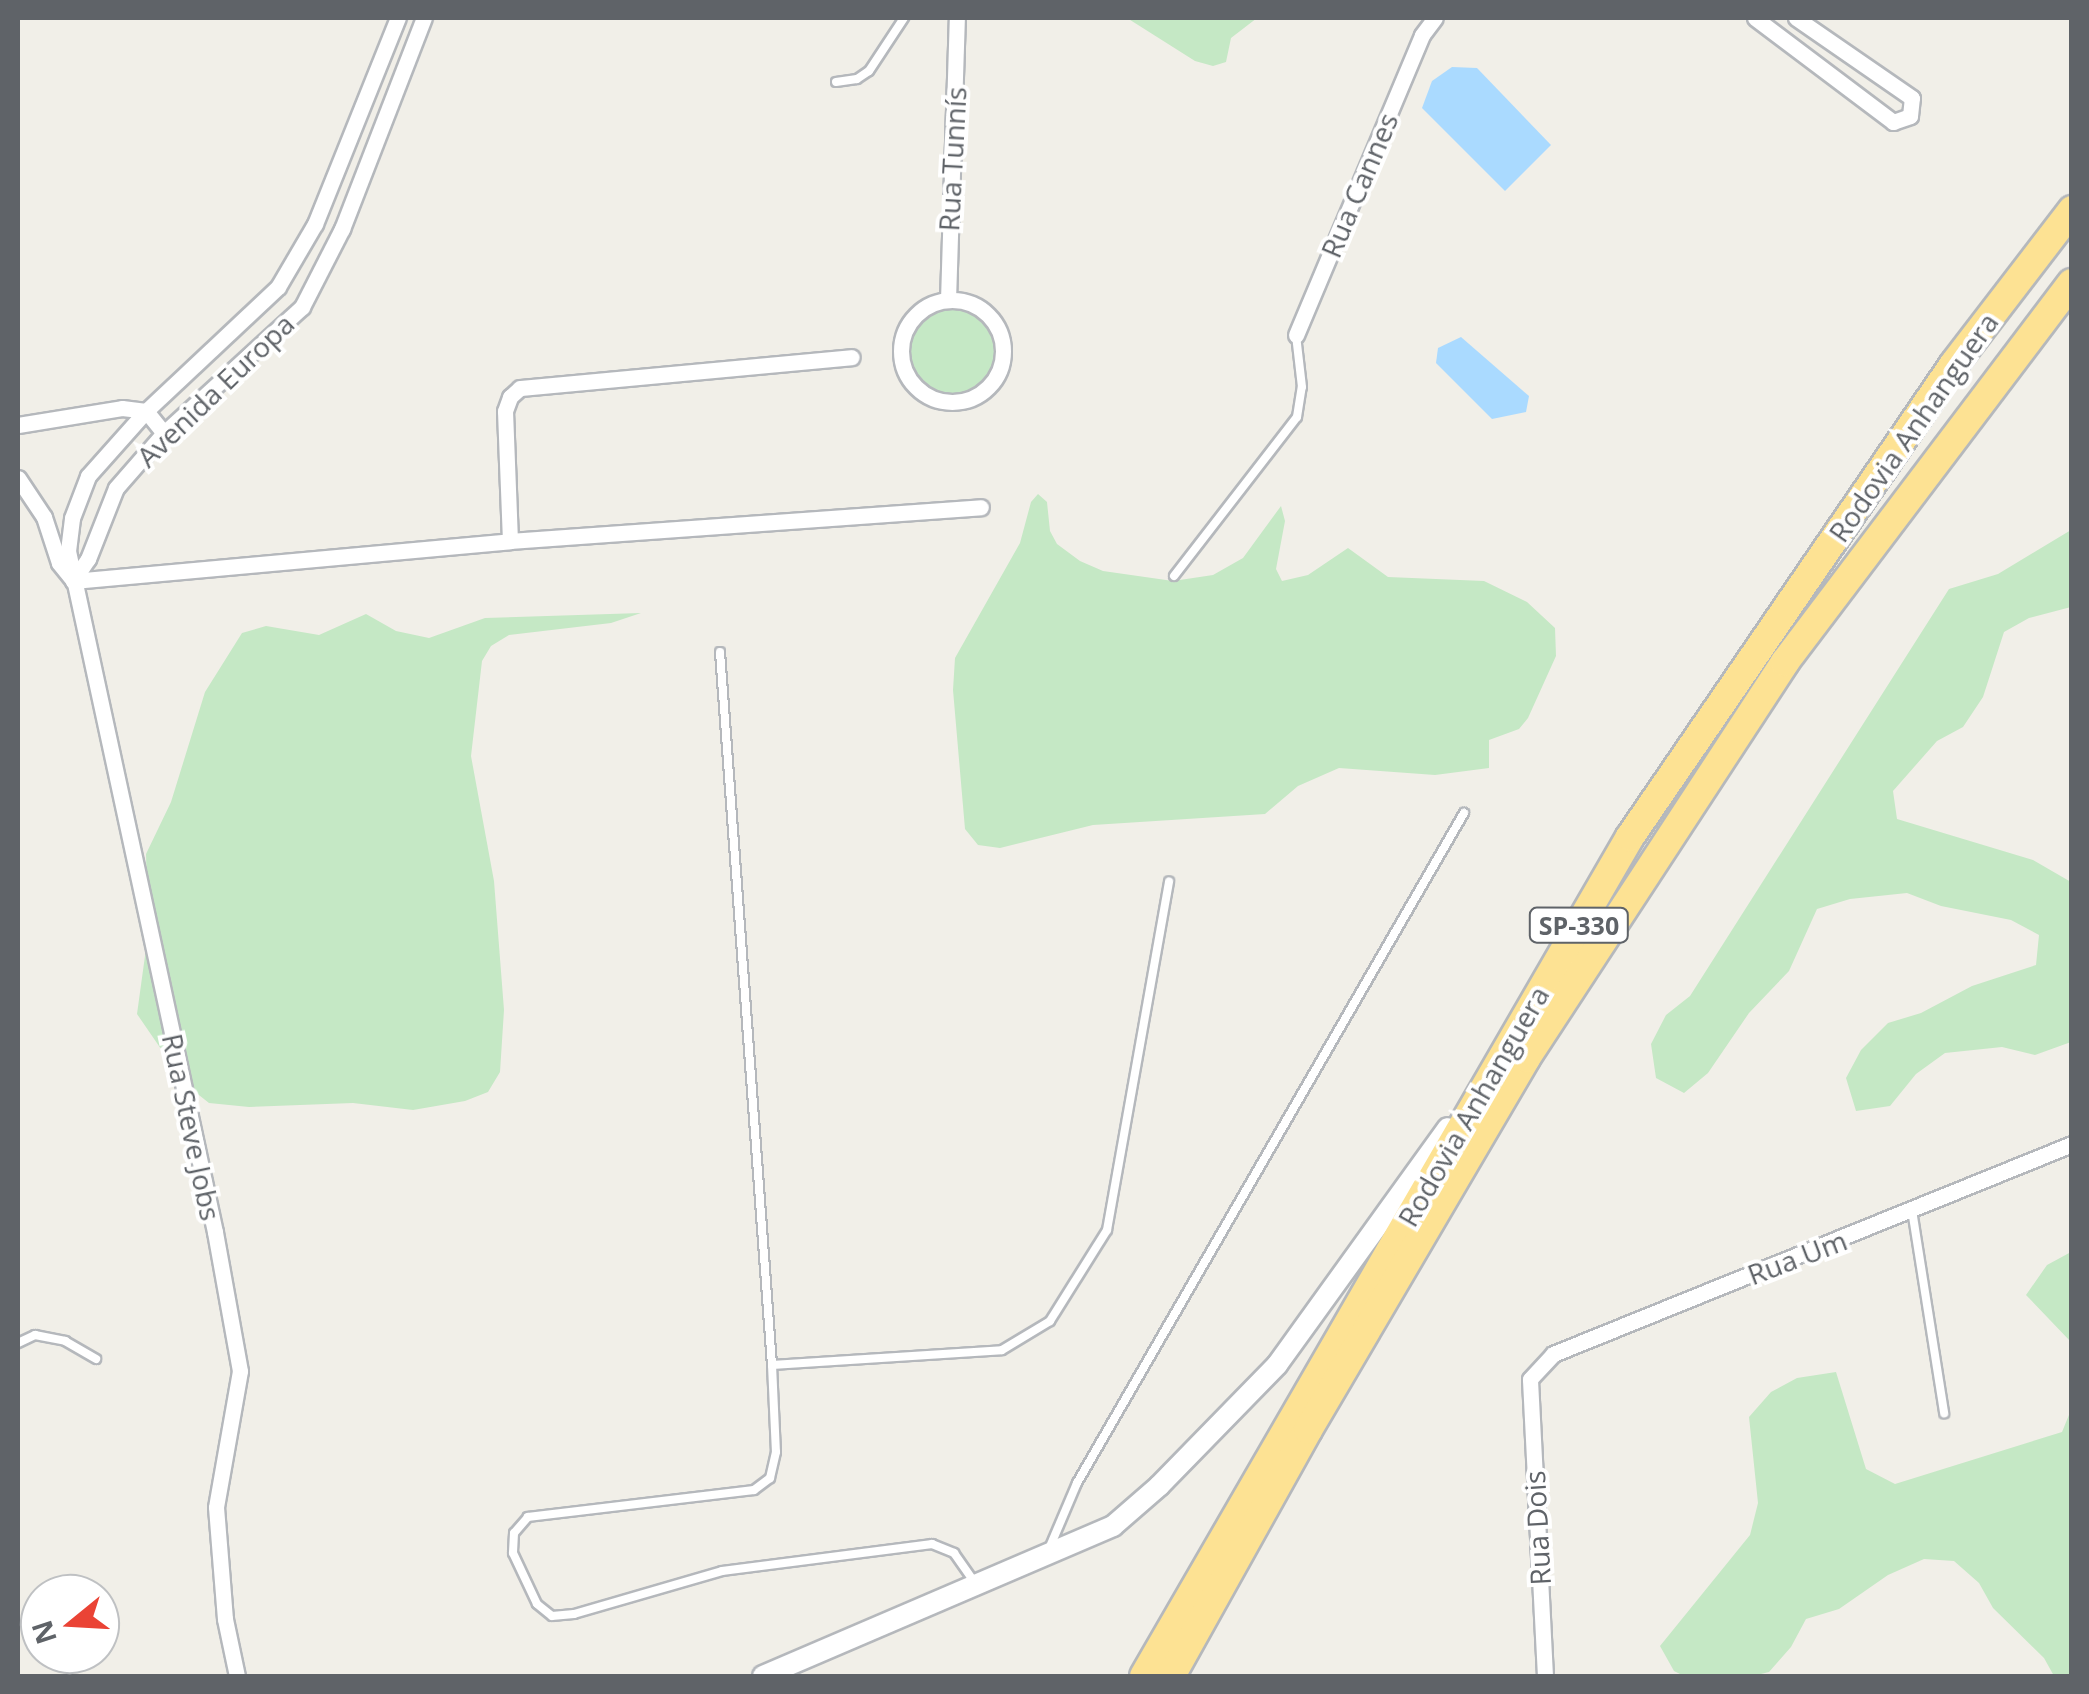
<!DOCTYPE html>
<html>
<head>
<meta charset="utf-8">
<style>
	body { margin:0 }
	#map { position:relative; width:2089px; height:1694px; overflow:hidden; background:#f1efe8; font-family:"Open Sans",sans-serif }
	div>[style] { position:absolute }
	.green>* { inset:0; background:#c5e8c5 }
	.round { border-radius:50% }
	.water>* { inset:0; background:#aadaff }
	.roads { filter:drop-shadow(2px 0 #b5b8bc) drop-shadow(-2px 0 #b5b8bc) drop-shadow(0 2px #b5b8bc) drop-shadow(0 -2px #b5b8bc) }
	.lane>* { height:8px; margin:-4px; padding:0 4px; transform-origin:4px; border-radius:4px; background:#fff }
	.street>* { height:15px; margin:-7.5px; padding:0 7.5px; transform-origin:7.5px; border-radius:7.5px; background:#fff }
	.street>.ring { margin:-7.5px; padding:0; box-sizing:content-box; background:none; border:15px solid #fff; border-radius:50% }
	.secondary>* { height:20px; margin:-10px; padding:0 10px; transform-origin:10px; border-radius:10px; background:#fff }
	.highway>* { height:28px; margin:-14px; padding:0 14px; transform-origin:14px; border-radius:14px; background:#fde293 }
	span { translate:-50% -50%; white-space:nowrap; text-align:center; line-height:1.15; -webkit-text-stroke:8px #fff; paint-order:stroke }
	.shield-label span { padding:2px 8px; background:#fff; border:2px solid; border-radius:8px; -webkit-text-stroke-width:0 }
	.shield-label { font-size:25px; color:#5f6368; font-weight:700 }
	.street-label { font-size:28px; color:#5f6368 }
	.frame { position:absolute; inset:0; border:20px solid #5f6368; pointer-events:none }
	.north { position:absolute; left:20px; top:1574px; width:100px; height:100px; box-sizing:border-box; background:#fff; border:2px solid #bfc1c3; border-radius:50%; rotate:252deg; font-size:28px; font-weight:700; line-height:40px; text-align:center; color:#5f6368 }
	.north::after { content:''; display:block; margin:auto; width:35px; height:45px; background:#ea4335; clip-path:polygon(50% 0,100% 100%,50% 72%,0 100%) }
</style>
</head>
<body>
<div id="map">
	<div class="green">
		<i style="clip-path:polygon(1127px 18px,1257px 18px,1231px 38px,1226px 62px,1213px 66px,1195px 61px)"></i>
		<i class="round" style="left:907px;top:306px;width:90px;height:90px"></i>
		<i style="clip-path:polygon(1038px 494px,1047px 502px,1050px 531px,1057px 544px,1080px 561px,1103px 571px,1173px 581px,1213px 575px,1243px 558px,1281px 506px,1285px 521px,1276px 569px,1282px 581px,1308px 575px,1348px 548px,1388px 577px,1484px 581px,1527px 602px,1555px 628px,1556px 656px,1528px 718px,1519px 729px,1489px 740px,1489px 768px,1435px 775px,1339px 768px,1298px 786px,1265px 814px,1093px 825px,1000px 848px,978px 845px,965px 829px,953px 690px,955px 658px,1020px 543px,1031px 502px)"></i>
		<i style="clip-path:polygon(2071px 530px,2071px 607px,2029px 618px,2004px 632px,1983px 697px,1963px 727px,1937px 741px,1893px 791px,1897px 819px,2033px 860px,2071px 882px,2071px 1042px,2035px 1055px,2002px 1047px,1945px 1053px,1916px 1074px,1890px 1106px,1856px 1111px,1846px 1078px,1861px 1050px,1888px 1023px,1921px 1013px,1972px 986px,2036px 965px,2039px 935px,2011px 920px,1941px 906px,1907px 893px,1850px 899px,1817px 909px,1789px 971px,1749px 1013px,1708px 1073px,1684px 1093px,1656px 1078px,1651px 1044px,1666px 1015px,1690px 996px,1949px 589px,1998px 574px)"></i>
		<i style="clip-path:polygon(641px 613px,611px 623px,509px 635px,491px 646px,482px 661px,471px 756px,494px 881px,504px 1010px,500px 1072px,488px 1092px,465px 1101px,413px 1110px,353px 1103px,249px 1107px,209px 1103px,185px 1084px,137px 1014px,148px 934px,146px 854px,171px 802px,205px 692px,242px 633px,266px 626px,319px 635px,366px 614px,396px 631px,429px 638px,485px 618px)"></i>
		<i style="clip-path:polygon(2071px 1252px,2071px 1357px,2070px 1341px,2026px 1295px,2047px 1265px)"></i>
		<i style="clip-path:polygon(1836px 1372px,1866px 1469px,1895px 1484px,2062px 1432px,2071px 1410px,2071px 1676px,2054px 1676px,2044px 1658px,1993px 1608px,1979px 1583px,1954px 1561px,1924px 1559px,1888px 1575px,1839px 1609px,1806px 1619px,1791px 1647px,1769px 1672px,1753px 1676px,1684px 1676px,1674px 1671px,1660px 1646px,1750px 1535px,1758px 1503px,1749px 1417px,1771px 1392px,1797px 1378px)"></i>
	</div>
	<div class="water">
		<i style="clip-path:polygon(1452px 67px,1477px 68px,1551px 145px,1505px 191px,1422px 108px,1432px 81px)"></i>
		<i style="clip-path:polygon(1461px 337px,1529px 396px,1526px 412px,1492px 419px,1436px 363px,1438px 348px)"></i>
	</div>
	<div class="roads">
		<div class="lane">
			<i style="left:836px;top:82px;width:21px;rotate:-8deg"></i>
			<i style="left:857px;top:79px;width:14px;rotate:-34deg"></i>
			<i style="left:869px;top:71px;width:64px;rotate:-56.6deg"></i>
			<i style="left:1174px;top:576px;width:201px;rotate:-52.3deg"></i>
			<i style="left:1297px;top:417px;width:30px;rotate:-81deg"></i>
			<i style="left:1302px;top:387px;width:52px;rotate:-96.6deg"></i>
			<i style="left:720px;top:652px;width:715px;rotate:85.83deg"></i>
			<i style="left:772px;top:1365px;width:230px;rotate:-3.7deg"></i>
			<i style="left:1002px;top:1350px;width:56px;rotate:-31.1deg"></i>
			<i style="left:1050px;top:1321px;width:107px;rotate:-57.9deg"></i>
			<i style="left:1107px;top:1230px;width:354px;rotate:-79.9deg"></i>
			<i style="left:1912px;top:1210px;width:206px;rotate:81deg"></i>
			<i style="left:18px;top:1343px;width:19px;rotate:-25deg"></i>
			<i style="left:35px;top:1335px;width:31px;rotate:11deg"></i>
			<i style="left:65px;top:1341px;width:36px;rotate:30deg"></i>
			<i style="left:772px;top:1365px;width:87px;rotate:87.4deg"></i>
			<i style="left:776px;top:1452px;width:27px;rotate:103deg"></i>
			<i style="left:770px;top:1478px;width:20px;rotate:143deg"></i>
			<i style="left:754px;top:1490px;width:228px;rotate:173.2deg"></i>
			<i style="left:528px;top:1517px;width:21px;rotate:131deg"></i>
			<i style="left:514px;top:1533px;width:20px;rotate:93deg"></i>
			<i style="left:513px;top:1553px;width:56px;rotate:64.8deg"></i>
			<i style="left:537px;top:1604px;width:19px;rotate:39deg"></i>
			<i style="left:552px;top:1616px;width:22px;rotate:-5deg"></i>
			<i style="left:574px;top:1614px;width:154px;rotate:-16.2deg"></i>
			<i style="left:722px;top:1571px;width:212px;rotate:-7.3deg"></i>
			<i style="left:932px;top:1544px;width:24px;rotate:22deg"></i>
			<i style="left:954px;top:1553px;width:37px;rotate:55deg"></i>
			<i style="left:1049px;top:1549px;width:72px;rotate:-67deg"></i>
			<i style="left:1077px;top:1483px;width:774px;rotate:-59.99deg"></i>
		</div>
		<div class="street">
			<i style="left:1755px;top:18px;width:173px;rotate:37deg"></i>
			<i style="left:1893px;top:122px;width:18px;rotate:-19deg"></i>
			<i style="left:1910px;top:116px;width:18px;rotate:-84deg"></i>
			<i style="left:1912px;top:98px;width:141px;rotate:-145.4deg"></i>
			<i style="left:948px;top:300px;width:282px;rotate:-88.2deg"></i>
			<i class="ring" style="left:901px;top:300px;width:87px;height:87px"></i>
			<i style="left:1296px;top:335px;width:325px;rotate:-67.2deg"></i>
			<i style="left:1422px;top:35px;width:21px;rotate:-53deg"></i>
			<i style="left:18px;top:425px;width:105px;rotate:-9.3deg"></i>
			<i style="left:122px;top:408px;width:24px;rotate:7deg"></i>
			<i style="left:146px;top:411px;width:28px;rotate:51deg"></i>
			<i style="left:18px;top:478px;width:47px;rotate:56.3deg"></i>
			<i style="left:44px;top:517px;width:48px;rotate:71.9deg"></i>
			<i style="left:59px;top:563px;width:19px;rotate:51deg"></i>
			<i style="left:510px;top:541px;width:130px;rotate:-92.2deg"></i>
			<i style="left:505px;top:411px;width:15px;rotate:-70deg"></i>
			<i style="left:510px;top:397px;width:13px;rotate:-42deg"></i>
			<i style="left:520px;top:388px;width:333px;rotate:-5.3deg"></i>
			<i style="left:73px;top:581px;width:439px;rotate:-5.2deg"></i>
			<i style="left:510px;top:541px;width:472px;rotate:-4.1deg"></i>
			<i style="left:73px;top:581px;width:27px;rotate:-56deg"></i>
			<i style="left:88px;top:559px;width:76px;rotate:-68.5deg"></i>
			<i style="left:116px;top:488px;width:73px;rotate:-48.9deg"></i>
			<i style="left:164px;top:433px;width:187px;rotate:-42.4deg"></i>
			<i style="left:302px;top:307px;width:88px;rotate:-62.9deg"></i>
			<i style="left:342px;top:229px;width:226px;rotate:-68.8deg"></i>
			<i style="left:237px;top:1676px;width:58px;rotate:-101.9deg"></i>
			<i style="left:225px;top:1619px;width:112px;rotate:-94.6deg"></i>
			<i style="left:216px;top:1507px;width:138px;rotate:-80deg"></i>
			<i style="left:240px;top:1371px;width:141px;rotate:-100.2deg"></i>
			<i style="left:215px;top:1232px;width:697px;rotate:-102.18deg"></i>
			<i style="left:68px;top:551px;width:33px;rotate:-83deg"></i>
			<i style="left:72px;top:518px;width:45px;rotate:-69.1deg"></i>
			<i style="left:88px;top:476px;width:87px;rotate:-48.3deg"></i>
			<i style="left:146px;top:411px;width:181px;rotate:-43.2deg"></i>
			<i style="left:278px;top:287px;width:73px;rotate:-59.6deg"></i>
			<i style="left:315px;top:224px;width:222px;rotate:-68.1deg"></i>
			<i style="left:1545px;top:1676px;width:297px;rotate:-92.9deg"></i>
			<i style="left:1530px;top:1379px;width:34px;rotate:-47deg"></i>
			<i style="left:1553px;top:1354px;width:560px;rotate:-22.03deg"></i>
		</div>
		<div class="secondary">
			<i style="left:763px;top:1676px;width:381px;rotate:-23.2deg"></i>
			<i style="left:1113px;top:1526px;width:61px;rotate:-41deg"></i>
			<i style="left:1159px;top:1486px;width:169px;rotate:-45.7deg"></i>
			<i style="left:1277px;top:1365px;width:292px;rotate:-54.2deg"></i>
		</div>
		<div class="highway">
			<i style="left:1144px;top:1676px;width:970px;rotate:-59.92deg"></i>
			<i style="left:1630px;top:837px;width:573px;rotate:-55.59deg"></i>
			<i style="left:1954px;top:364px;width:194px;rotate:-52.5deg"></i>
			<i style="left:1171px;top:1676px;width:282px;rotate:-60.9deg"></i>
			<i style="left:1308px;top:1430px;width:431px;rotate:-59.6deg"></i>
			<i style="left:1526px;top:1058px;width:473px;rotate:-56.8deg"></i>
			<i style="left:1785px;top:662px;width:475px;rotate:-52.9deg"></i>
		</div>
	</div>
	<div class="shield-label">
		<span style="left:1579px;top:925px">SP-330</span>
	</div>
	<div class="street-label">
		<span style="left:952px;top:159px;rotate:-87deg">Rua Tunnís</span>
		<span style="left:1359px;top:185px;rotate:-67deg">Rua Cannes</span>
		<span style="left:215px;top:390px;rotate:-44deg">Avenida Europa</span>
		<span style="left:1913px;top:427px;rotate:-55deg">Rodovia Anhanguera</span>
		<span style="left:1473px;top:1106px;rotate:-60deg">Rodovia Anhanguera</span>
		<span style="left:192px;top:1127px;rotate:78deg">Rua Steve Jobs</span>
		<span style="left:1797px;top:1257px;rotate:-21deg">Rua Um</span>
		<span style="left:1537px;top:1528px;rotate:-93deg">Rua Dois</span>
	</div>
	<div class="frame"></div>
	<div class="north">N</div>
</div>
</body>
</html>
